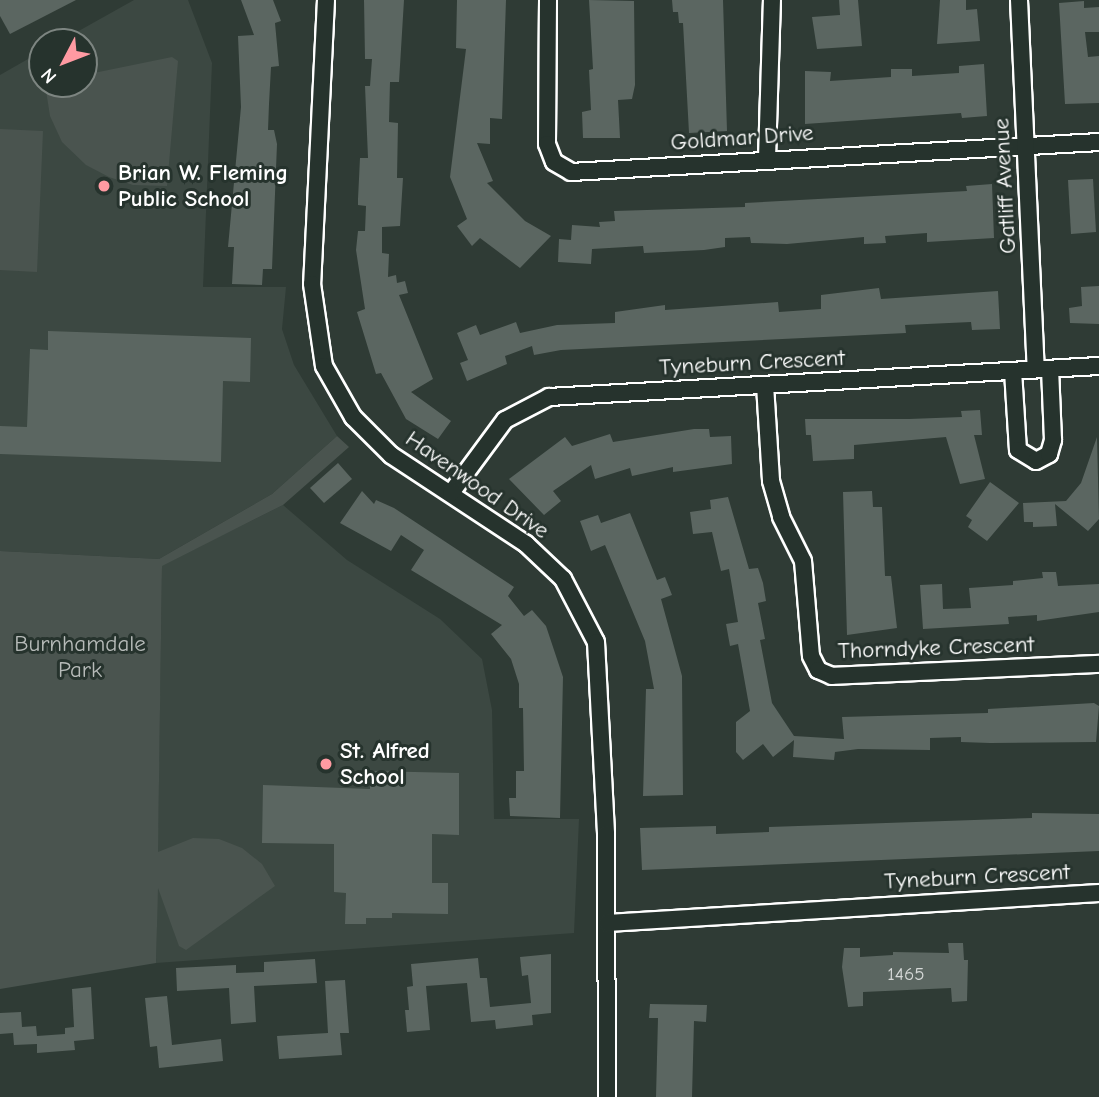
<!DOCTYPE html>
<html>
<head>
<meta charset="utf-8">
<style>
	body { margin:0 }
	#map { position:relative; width:1099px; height:1097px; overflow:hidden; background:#2f3b35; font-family:"Comic Neue",sans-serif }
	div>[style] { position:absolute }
	.built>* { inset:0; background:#3c4842 }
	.green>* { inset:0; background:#4a544f }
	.building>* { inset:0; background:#5b6661 }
	.roads { filter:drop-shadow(2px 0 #fff) drop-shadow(-2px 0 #fff) drop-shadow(0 2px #fff) drop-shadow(0 -2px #fff) }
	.street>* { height:16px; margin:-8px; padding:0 8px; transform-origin:8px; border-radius:8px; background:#26332d }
	.dots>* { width:19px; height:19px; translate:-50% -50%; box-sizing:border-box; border:4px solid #26332d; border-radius:50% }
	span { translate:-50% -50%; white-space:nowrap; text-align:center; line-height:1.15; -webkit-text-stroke:6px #26332d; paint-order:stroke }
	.number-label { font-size:19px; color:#d6d9d8 }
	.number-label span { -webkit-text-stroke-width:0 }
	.street-label { font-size:23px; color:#fff }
	.poi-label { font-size:23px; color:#fff; font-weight:700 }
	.left { translate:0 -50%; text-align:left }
	.park-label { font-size:23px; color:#b7bbb9 }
	.north { position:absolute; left:28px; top:28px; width:70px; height:70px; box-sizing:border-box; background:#26332d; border:2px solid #7d8581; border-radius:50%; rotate:228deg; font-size:19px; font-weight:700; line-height:28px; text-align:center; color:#fff }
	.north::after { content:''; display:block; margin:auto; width:24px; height:32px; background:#ff9aa2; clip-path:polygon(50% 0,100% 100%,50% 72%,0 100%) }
</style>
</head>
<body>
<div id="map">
	<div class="built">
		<i style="clip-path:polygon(134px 0,188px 0,212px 63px,203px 287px,286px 287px,282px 329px,294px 365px,337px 436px,272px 494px,159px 559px,0 551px,0 75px,42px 51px,42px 84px,84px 84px,84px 42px,59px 42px)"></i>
		<i style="clip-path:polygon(283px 505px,347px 560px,440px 619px,482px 659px,492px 710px,494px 819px,579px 819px,574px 933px,156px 963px,162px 565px)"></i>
	</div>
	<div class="green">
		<i style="clip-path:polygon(172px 57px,178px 61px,167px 186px,133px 185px,109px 177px,86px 165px,62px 142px,50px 116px,45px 84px,84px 84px,84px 75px)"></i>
		<i style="clip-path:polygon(0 129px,43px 131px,37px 272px,0 270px)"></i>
		<i style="clip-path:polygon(337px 436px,349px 447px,283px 505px,162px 566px,158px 852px,193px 838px,219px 839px,242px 848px,262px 864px,275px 886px,186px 950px,179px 946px,158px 888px,156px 963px,0 989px,0 551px,159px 559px,272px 494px)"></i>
	</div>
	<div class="building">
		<i style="clip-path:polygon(0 0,76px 0,10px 34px,0 16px)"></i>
		<i style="clip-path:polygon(241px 0,273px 0,281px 21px,275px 23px,279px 66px,271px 67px,269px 104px,268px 130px,274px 130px,277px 144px,272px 269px,263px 269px,262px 285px,232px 284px,234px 247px,228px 247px,241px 107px,238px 36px,254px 35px)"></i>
		<i style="clip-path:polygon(364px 0,404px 0,399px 82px,390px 82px,389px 122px,398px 123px,397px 178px,403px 178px,400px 226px,382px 227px,382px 253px,389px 254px,388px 277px,396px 275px,397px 283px,405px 281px,408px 293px,399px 295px,433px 379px,411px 392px,451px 421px,438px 439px,406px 419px,381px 373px,376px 374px,357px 312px,365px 309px,356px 250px,358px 231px,365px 231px,366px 206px,358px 205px,358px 199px,360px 158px,368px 158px,365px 86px,370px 86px,372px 59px,365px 59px)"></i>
		<i style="clip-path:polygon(457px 0,506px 0,502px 119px,490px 118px,490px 144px,477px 143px,493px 181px,487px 183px,525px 221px,551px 236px,520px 268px,480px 238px,472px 246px,457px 226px,467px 219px,450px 177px,466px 49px,456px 48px)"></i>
		<i style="clip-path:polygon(589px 0,634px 1px,635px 85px,632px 99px,618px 100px,620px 138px,583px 138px,582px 112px,591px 110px,589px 70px,593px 69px)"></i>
		<i style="clip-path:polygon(672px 0,723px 0,727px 131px,689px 133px,683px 23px,679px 23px,678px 12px,673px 12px)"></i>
		<i style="clip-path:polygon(839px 0,858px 0,862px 46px,817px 49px,812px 17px,840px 15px)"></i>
		<i style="clip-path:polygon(940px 0,966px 0,966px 10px,977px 9px,980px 41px,937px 44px)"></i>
		<i style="clip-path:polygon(1084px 1px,1084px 8px,1099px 7px,1099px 32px,1085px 32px,1088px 57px,1099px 56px,1099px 103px,1065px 104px,1059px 3px)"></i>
		<i style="clip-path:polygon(984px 64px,987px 116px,962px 118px,961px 113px,805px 124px,805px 71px,831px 72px,830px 81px,891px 77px,891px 69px,912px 69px,912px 76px,959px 73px,959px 66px)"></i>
		<i style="clip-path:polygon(1093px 179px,1096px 232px,1071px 234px,1068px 180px)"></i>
		<i style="clip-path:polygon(992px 184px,994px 238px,927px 242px,927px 233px,885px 236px,886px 243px,864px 244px,864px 237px,787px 244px,751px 243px,750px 237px,725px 238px,725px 247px,704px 250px,644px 253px,643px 246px,592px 249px,591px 264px,558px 262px,559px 239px,571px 240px,572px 225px,600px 227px,599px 222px,615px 221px,614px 211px,745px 207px,745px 203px,967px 191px,966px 186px)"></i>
		<i style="clip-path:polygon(1099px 286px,1099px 324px,1070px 323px,1069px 308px,1082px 306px,1081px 287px)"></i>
		<i style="clip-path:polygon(879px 288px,881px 299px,998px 291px,1000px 329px,972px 330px,971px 322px,905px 325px,906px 333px,561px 350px,534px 355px,532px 346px,505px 356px,507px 364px,467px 381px,460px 363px,468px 360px,457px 333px,476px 325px,480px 335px,516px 322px,520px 333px,557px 325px,615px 323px,615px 312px,665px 305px,665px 310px,778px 302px,779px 312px,821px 309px,821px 295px)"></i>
		<i style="clip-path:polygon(48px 331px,251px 338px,250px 382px,223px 381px,221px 462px,0 454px,0 426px,27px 427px,30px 349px,48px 350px)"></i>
		<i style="clip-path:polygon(980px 410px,982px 435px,974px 435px,985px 479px,960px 484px,946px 437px,854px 445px,854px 459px,813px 461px,811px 435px,806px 435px,805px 419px,909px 419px,962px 417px,961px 411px)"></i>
		<i style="clip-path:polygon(694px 429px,709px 429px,710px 437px,731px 436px,732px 464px,673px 472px,673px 467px,632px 476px,630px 468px,595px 479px,591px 465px,553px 491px,561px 501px,544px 515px,509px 479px,565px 437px,572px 446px,610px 434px,613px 442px)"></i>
		<i style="clip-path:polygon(1097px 437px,1099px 519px,1088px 531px,1055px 504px,1057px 526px,1033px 527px,1033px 522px,1024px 522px,1023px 503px,1066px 501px,1081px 483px)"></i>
		<i style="clip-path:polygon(338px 463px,352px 479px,324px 503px,310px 488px)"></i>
		<i style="clip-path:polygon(990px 482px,1019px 503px,987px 541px,968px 527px,972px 520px,966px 516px)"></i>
		<i style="clip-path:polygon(362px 491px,374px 504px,376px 500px,394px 508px,514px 587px,508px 596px,524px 616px,532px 610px,546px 626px,563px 677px,560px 818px,510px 816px,509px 798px,516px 798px,516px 771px,524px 771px,523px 708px,519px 708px,519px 684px,511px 659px,491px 634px,502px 625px,411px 570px,424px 550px,401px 535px,391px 551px,340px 523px)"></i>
		<i style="clip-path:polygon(872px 491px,873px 507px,882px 507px,885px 576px,891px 576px,897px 628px,847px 635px,843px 492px)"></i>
		<i style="clip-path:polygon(728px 497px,749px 569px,758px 568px,763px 583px,766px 601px,758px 603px,765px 639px,760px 640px,772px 703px,794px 736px,844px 739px,842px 717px,988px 713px,988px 709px,1094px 703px,1099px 706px,1096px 742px,990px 743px,961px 742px,961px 737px,930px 738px,930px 750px,858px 749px,835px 752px,834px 760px,793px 757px,794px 740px,773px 757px,763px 744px,743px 760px,736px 752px,736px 722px,750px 711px,738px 644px,730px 646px,726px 624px,738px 622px,729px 569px,721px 571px,712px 532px,693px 534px,690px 512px,711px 509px,710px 500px)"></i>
		<i style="clip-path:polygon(630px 513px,657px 580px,665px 577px,672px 595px,661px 599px,682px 676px,683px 795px,643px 796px,646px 689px,654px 689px,645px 641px,605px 545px,591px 551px,580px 521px,598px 515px,601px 523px)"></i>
		<i style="clip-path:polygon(1042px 572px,1056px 572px,1058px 586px,1099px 584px,1099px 612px,1037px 621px,1037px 615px,1008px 617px,1009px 624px,923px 629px,920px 585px,942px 584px,943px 609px,971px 608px,969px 588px,1013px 585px,1013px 581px,1043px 578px)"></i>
		<i style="clip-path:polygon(370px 771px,459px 773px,459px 835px,432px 834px,432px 883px,448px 883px,448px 914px,392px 913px,392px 918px,366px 918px,366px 924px,345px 924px,346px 893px,334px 892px,334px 844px,262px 843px,263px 785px,370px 789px)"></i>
		<i style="clip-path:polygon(1032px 813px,1099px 814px,1099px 851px,642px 870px,640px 828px,716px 826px,716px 834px,769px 832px,769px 827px,1032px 818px)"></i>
		<i style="clip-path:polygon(948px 943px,963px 943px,964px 960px,968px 960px,967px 1001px,952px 1002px,951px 988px,863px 992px,863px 1006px,848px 1007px,842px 967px,844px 948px,860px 948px,860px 957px,893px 955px,893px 952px,949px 953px)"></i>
		<i style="clip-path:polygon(551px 954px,551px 1013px,532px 1015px,533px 1025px,496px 1029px,495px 1020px,471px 1022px,467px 983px,426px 986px,430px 1030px,407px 1032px,405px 1010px,409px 1010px,407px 987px,413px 986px,411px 964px,478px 958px,480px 978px,487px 978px,490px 1007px,531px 1003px,528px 975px,522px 976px,520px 957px)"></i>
		<i style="clip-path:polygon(315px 959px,317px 983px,254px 986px,256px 1022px,231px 1024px,229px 988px,177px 991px,176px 968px,236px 965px,236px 973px,264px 972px,264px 962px)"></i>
		<i style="clip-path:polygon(345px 980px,349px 1033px,340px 1033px,342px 1055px,279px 1059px,277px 1036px,328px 1033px,325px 981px)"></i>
		<i style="clip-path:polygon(91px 987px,94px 1039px,74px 1041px,75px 1050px,37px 1053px,37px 1044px,14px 1045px,13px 1033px,0 1034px,0 1013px,21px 1012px,22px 1027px,36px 1026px,37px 1036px,65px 1034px,65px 1028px,74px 1027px,72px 989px)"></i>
		<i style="clip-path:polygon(167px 996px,172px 1045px,221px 1039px,223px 1061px,159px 1068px,157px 1046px,150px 1047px,145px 998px)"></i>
		<i style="clip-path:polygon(650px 1004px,707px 1005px,706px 1022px,694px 1021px,692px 1097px,656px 1097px,658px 1018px,649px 1018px)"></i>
	</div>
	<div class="roads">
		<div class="street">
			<i style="left:326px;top:0;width:284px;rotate:92.8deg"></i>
			<i style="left:312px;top:284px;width:83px;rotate:81.7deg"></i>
			<i style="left:324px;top:366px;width:59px;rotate:60.4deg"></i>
			<i style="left:353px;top:417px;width:54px;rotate:45deg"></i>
			<i style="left:391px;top:455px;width:162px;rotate:33.4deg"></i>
			<i style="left:526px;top:544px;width:51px;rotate:43.4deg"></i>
			<i style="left:563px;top:579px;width:71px;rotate:62.4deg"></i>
			<i style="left:596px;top:642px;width:192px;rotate:87deg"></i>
			<i style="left:606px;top:834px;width:263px;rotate:89.8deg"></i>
			<i style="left:548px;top:0;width:144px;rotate:90.4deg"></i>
			<i style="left:547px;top:144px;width:19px;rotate:69deg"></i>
			<i style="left:554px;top:162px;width:20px;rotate:30deg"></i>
			<i style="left:571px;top:172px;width:529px;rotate:-3.25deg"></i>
			<i style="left:1019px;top:0;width:369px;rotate:87.4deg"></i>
			<i style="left:767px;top:158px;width:158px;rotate:-88.2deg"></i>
			<i style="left:1013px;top:371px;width:79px;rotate:86.4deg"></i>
			<i style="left:1018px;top:450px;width:21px;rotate:31deg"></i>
			<i style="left:1036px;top:461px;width:15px;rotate:-28deg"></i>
			<i style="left:1049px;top:454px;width:15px;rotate:-74deg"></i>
			<i style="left:1053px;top:440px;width:71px;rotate:-92.4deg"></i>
			<i style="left:765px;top:385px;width:96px;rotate:86.4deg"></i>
			<i style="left:771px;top:481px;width:37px;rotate:74deg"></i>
			<i style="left:781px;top:517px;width:49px;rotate:63.4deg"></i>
			<i style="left:803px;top:561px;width:95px;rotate:85.2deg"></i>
			<i style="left:811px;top:656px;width:16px;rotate:63deg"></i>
			<i style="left:818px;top:670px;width:15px;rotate:23deg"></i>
			<i style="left:832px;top:676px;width:267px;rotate:-2.6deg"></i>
			<i style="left:451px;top:493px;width:91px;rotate:-53.5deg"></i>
			<i style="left:505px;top:420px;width:50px;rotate:-27.6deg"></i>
			<i style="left:549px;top:397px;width:551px;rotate:-3.23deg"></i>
			<i style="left:607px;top:923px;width:493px;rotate:-3.5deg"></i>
		</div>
	</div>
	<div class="dots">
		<i style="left:104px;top:186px;background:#ff9aa2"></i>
		<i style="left:326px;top:764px;background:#ff9aa2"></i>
	</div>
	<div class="number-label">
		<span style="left:906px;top:975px">1465</span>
	</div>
	<div class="street-label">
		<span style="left:742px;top:138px;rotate:-4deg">Goldmar Drive</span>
		<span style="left:1005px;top:186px;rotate:-93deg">Gatliff Avenue</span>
		<span style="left:752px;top:363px;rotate:-3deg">Tyneburn Crescent</span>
		<span style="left:477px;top:485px;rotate:35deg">Havenwood Drive</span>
		<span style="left:936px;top:648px;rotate:-2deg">Thorndyke Crescent</span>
		<span style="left:977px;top:877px;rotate:-3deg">Tyneburn Crescent</span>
	</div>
	<div class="poi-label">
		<span class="left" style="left:118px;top:186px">Brian W. Fleming<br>Public School</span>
		<span class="left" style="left:340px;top:764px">St. Alfred<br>School</span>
	</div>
	<div class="park-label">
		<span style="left:80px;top:657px">Burnhamdale<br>Park</span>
	</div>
	<div class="north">N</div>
</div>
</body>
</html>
